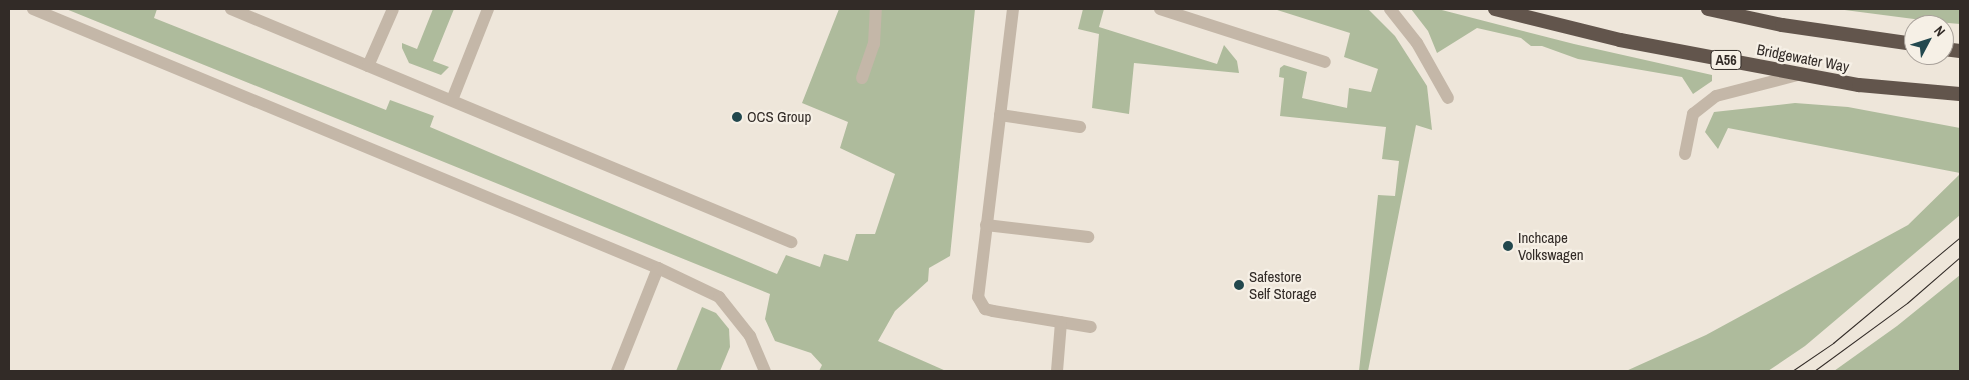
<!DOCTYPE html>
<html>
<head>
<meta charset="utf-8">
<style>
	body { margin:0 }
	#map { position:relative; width:1969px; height:380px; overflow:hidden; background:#eee6da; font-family:"Archivo Narrow",sans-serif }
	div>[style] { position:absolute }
	.green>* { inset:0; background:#aebb9c }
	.service>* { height:12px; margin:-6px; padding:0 6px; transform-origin:6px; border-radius:6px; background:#c4b7a8 }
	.trunk>* { height:14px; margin:-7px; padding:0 7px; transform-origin:7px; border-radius:7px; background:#62554c }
	.tram>* { height:1px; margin:-0.5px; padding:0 0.5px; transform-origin:0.5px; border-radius:0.5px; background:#322b27 }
	.dots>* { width:14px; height:14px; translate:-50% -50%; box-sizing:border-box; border:2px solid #f6f0e6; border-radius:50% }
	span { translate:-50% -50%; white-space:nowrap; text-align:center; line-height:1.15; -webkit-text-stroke:4.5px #f6f0e6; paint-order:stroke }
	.shield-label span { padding:1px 4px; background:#f6f0e6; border:1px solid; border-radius:4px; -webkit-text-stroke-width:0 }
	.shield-label { font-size:14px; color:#322b27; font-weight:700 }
	.street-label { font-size:15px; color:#322b27 }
	.poi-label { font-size:15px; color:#322b27 }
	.left { translate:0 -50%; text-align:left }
	.frame { position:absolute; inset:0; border:10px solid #322b27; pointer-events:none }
	.north { position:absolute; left:1904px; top:15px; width:50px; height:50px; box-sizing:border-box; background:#f6f0e6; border:1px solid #a8a19a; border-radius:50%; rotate:50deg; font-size:14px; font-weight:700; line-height:20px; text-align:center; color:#322b27 }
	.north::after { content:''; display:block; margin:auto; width:18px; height:22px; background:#22484e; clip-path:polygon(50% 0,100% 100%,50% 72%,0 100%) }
</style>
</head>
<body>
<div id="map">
	<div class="green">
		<i style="clip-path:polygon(66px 9px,157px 9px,154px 18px,386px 110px,390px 100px,434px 116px,430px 127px,777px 274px,786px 255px,820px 267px,824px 254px,848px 261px,856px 234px,875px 234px,895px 174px,840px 148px,848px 122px,802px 103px,839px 9px,975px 9px,950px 256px,929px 268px,928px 281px,895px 311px,878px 341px,946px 371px,819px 371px,822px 365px,811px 353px,775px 341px,765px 319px,770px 294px)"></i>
		<i style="clip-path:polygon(433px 9px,454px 9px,433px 61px,449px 67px,441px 75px,409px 63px,402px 48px,402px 43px,417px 49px)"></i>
		<i style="clip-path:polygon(1083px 9px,1104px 9px,1099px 27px,1217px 64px,1224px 45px,1237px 61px,1239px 73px,1134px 63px,1129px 114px,1092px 108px,1099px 34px,1078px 29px)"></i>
		<i style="clip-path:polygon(1274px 9px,1369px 10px,1395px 36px,1427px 86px,1432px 130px,1416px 125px,1368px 371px,1359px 371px,1378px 195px,1395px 196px,1399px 161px,1382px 159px,1386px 127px,1280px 116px,1284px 78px,1279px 77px,1280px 68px,1284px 65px,1307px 72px,1302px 98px,1347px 108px,1349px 88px,1371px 92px,1378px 69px,1344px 57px,1350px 33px)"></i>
		<i style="clip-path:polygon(1411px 9px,1438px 9px,1574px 44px,1712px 75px,1712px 81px,1693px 94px,1682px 77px,1578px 59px,1542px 46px,1531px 46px,1521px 38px,1477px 28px,1437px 53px,1428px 31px)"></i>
		<i style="clip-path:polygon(1837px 9px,1960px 9px,1960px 24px,1937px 22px)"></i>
		<i style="clip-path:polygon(1795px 103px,1848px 107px,1960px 128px,1960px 173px,1728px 128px,1718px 149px,1705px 132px,1714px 112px)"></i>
		<i style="clip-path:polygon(1960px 174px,1960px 215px,1805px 346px,1768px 371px,1626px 371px,1706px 335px,1908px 225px)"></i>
		<i style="clip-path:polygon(1960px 275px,1960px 371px,1834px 371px,1897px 326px)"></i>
		<i style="clip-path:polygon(702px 307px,716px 313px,729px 329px,730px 347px,720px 371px,676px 371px)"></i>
	</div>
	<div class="service">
		<i style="left:33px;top:9px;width:677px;rotate:22.51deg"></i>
		<i style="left:658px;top:268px;width:111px;rotate:111.7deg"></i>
		<i style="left:231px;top:9px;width:607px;rotate:22.59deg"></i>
		<i style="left:1013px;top:9px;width:290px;rotate:96.9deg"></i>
		<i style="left:978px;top:297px;width:14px;rotate:60deg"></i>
		<i style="left:985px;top:309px;width:8px;rotate:14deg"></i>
		<i style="left:993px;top:311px;width:99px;rotate:9.3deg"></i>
		<i style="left:1160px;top:9px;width:173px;rotate:17.8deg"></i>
		<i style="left:1390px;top:9px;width:43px;rotate:51.5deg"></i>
		<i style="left:1417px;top:43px;width:63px;rotate:60.6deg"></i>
		<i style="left:368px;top:66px;width:62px;rotate:-66.3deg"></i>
		<i style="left:862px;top:78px;width:36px;rotate:-71deg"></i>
		<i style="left:874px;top:44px;width:35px;rotate:-87deg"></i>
		<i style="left:452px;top:100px;width:98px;rotate:-68.4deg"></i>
		<i style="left:1000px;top:115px;width:81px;rotate:8.5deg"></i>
		<i style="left:1685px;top:154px;width:41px;rotate:-78.7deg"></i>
		<i style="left:1693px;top:114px;width:29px;rotate:-38deg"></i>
		<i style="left:1716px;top:96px;width:88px;rotate:-14.5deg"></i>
		<i style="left:986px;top:225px;width:103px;rotate:6.7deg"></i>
		<i style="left:658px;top:268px;width:68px;rotate:25.4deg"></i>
		<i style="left:719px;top:297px;width:50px;rotate:51.5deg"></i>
		<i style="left:750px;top:336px;width:38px;rotate:67deg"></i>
		<i style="left:1057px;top:371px;width:49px;rotate:-85.3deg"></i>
	</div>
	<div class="trunk">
		<i style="left:1495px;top:9px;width:129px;rotate:13.9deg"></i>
		<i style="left:1620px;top:40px;width:243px;rotate:10.7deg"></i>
		<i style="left:1859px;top:85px;width:101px;rotate:5.1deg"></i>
		<i style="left:1708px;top:9px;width:76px;rotate:12.2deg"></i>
		<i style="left:1782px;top:25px;width:133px;rotate:8.2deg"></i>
		<i style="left:1944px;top:49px;width:16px;rotate:7deg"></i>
	</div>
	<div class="tram">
		<i style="left:1792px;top:371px;width:50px;rotate:-34.3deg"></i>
		<i style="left:1833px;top:343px;width:165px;rotate:-39.8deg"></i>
		<i style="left:1814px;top:371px;width:115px;rotate:-36.2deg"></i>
		<i style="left:1907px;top:303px;width:70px;rotate:-41deg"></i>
	</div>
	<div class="dots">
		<i style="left:737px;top:117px;background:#22484e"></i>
		<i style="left:1508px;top:246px;background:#22484e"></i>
		<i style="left:1239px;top:285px;background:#22484e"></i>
	</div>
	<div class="shield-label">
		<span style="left:1726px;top:60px">A56</span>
	</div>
	<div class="street-label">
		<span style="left:1803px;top:58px;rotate:11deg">Bridgewater Way</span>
	</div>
	<div class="poi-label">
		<span class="left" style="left:747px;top:117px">OCS Group</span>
		<span class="left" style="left:1518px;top:246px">Inchcape<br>Volkswagen</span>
		<span class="left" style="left:1249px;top:285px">Safestore<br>Self Storage</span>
	</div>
	<div class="frame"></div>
	<div class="north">N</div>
</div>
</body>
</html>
